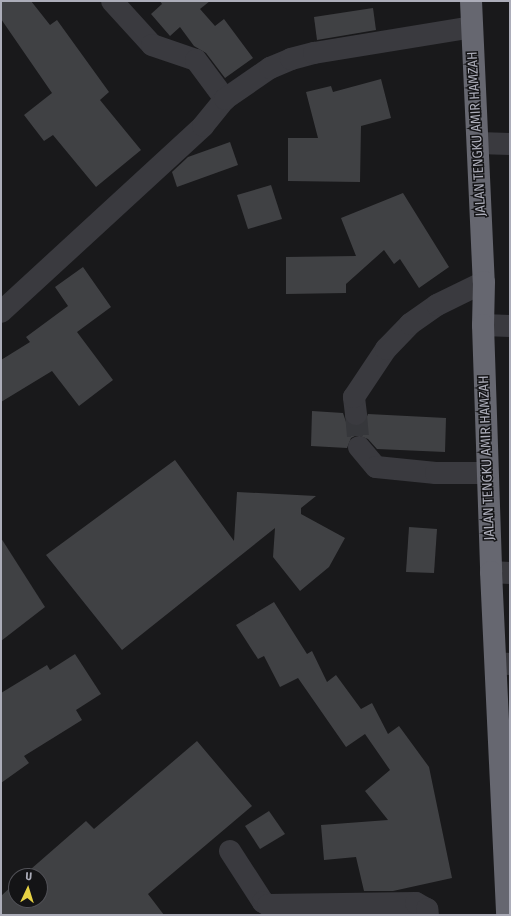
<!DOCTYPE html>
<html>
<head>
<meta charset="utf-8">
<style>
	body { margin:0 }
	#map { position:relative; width:511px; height:916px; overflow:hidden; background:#19191b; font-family:"Fira Sans Condensed",sans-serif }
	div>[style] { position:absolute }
	.building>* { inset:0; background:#404144 }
	.minor-tunnel>* { height:22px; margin-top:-11px; transform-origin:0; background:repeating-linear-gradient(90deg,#36373b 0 22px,transparent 0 33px) }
	.minor>* { height:22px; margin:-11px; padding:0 11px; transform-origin:11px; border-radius:11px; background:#3a3a3f }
	.highway>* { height:22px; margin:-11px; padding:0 11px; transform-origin:11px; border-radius:11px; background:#666770 }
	span { translate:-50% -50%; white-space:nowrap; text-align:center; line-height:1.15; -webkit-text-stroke:3px #141416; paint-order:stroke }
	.street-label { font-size:14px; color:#acadb9 }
	.frame { position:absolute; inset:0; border:2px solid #acadb9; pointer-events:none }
	.north { position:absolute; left:8px; top:868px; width:40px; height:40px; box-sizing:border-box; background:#141416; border:1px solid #515157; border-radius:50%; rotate:4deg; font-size:11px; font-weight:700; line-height:16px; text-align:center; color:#acadb9 }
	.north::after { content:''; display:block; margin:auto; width:14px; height:18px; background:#e7d244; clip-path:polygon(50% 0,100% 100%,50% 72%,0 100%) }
</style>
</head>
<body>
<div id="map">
	<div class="building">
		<i style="clip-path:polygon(1px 1px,31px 1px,50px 25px,57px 20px,109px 92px,100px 100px,141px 150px,96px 187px,53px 135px,44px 141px,24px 115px,52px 93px,1px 19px)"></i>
		<i style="clip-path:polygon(160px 1px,210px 1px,200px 9px,215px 26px,224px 19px,253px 58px,225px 78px,206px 53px,194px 46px,180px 27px,170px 36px,151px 14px,162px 4px)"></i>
		<i style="clip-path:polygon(373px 8px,376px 30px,317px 40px,314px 17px)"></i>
		<i style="clip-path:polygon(381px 79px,391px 118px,361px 126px,360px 182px,288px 181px,288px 138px,318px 138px,306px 92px,331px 86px,333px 92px)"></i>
		<i style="clip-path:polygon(230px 142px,238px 165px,177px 187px,172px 172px,188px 157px)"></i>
		<i style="clip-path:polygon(271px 185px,282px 219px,248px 229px,237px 195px)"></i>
		<i style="clip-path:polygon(403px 193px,449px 267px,419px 288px,400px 259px,394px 264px,384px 250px,346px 284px,346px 293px,286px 294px,286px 257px,356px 256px,341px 218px)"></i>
		<i style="clip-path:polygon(83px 267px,111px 307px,77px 332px,113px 380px,79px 406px,52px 371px,1px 402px,1px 360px,30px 342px,26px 337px,68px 306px,55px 287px)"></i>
		<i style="clip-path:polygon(312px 411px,343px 413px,346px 422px,357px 426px,364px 424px,368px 414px,446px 418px,445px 452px,377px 449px,368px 439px,357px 435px,351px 438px,347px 448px,311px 446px)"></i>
		<i style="clip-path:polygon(175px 460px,234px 541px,237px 492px,316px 496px,301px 508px,301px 514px,345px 538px,329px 567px,300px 591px,273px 557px,275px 528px,122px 650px,46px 555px)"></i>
		<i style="clip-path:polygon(409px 527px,437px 529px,434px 573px,406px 572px)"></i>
		<i style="clip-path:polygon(1px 538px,45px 607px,1px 641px)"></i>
		<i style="clip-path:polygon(274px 602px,307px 654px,312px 651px,327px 682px,336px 675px,361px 709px,372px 703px,388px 734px,399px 726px,429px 767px,452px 878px,393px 891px,364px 891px,356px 857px,324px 860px,321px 825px,388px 820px,365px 791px,390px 770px,365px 734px,346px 747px,298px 678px,280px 687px,264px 656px,258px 659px,236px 625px)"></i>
		<i style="clip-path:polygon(75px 654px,101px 694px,76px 710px,82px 720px,24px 756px,29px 763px,1px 783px,1px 693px,47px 665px,50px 670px)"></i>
		<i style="clip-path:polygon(197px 741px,252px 806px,148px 894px,164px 915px,1px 915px,1px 896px,16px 882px,16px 900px,40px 900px,40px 876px,23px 876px,86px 821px,94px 829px)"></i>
		<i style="clip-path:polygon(269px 811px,285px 834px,260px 849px,245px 826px)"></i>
	</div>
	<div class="minor-tunnel">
		<i style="left:356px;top:414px;width:33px;rotate:85deg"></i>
	</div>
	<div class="minor">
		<i style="left:112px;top:1px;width:59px;rotate:47.7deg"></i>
		<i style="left:152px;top:45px;width:46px;rotate:18.8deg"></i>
		<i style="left:196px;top:60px;width:49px;rotate:53.4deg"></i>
		<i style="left:478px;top:143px;width:32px;rotate:2deg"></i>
		<i style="left:1px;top:312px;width:275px;rotate:-42.6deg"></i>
		<i style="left:203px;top:126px;width:35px;rotate:-51deg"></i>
		<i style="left:225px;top:99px;width:55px;rotate:-34.6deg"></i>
		<i style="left:270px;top:68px;width:23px;rotate:-23deg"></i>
		<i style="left:291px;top:59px;width:24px;rotate:-15deg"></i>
		<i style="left:314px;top:53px;width:160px;rotate:-9.3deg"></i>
		<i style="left:483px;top:325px;width:27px;rotate:2deg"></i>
		<i style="left:356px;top:414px;width:17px;rotate:-97deg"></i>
		<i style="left:354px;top:397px;width:58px;rotate:-56.3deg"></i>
		<i style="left:386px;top:349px;width:35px;rotate:-46deg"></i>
		<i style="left:410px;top:324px;width:33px;rotate:-35deg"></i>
		<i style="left:437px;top:305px;width:52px;rotate:-26.1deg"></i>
		<i style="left:359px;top:447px;width:26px;rotate:50deg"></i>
		<i style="left:376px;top:467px;width:60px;rotate:5.7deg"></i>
		<i style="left:436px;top:473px;width:51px"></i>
		<i style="left:491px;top:572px;width:19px;rotate:3deg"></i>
		<i style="left:496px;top:663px;width:14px;rotate:4deg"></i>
		<i style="left:230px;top:851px;width:61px;rotate:57.1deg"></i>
		<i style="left:263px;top:902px;width:6px;rotate:31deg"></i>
		<i style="left:268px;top:905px;width:148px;rotate:-0.8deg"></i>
		<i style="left:416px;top:903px;width:13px;rotate:29deg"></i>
		<i style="left:427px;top:909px;width:6px;rotate:81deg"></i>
	</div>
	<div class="highway">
		<i style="left:471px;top:1px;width:281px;rotate:87.4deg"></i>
		<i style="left:484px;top:282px;width:43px;rotate:91.3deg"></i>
		<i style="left:483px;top:325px;width:247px;rotate:88.1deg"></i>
		<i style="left:491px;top:572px;width:343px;rotate:87.3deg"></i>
	</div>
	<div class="street-label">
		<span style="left:477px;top:134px;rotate:-93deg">JALAN TENGKU AMIR HAMZAH</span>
		<span style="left:487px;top:458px;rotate:-92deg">JALAN TENGKU AMIR HAMZAH</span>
	</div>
	<div class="frame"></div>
	<div class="north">U</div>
</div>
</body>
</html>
